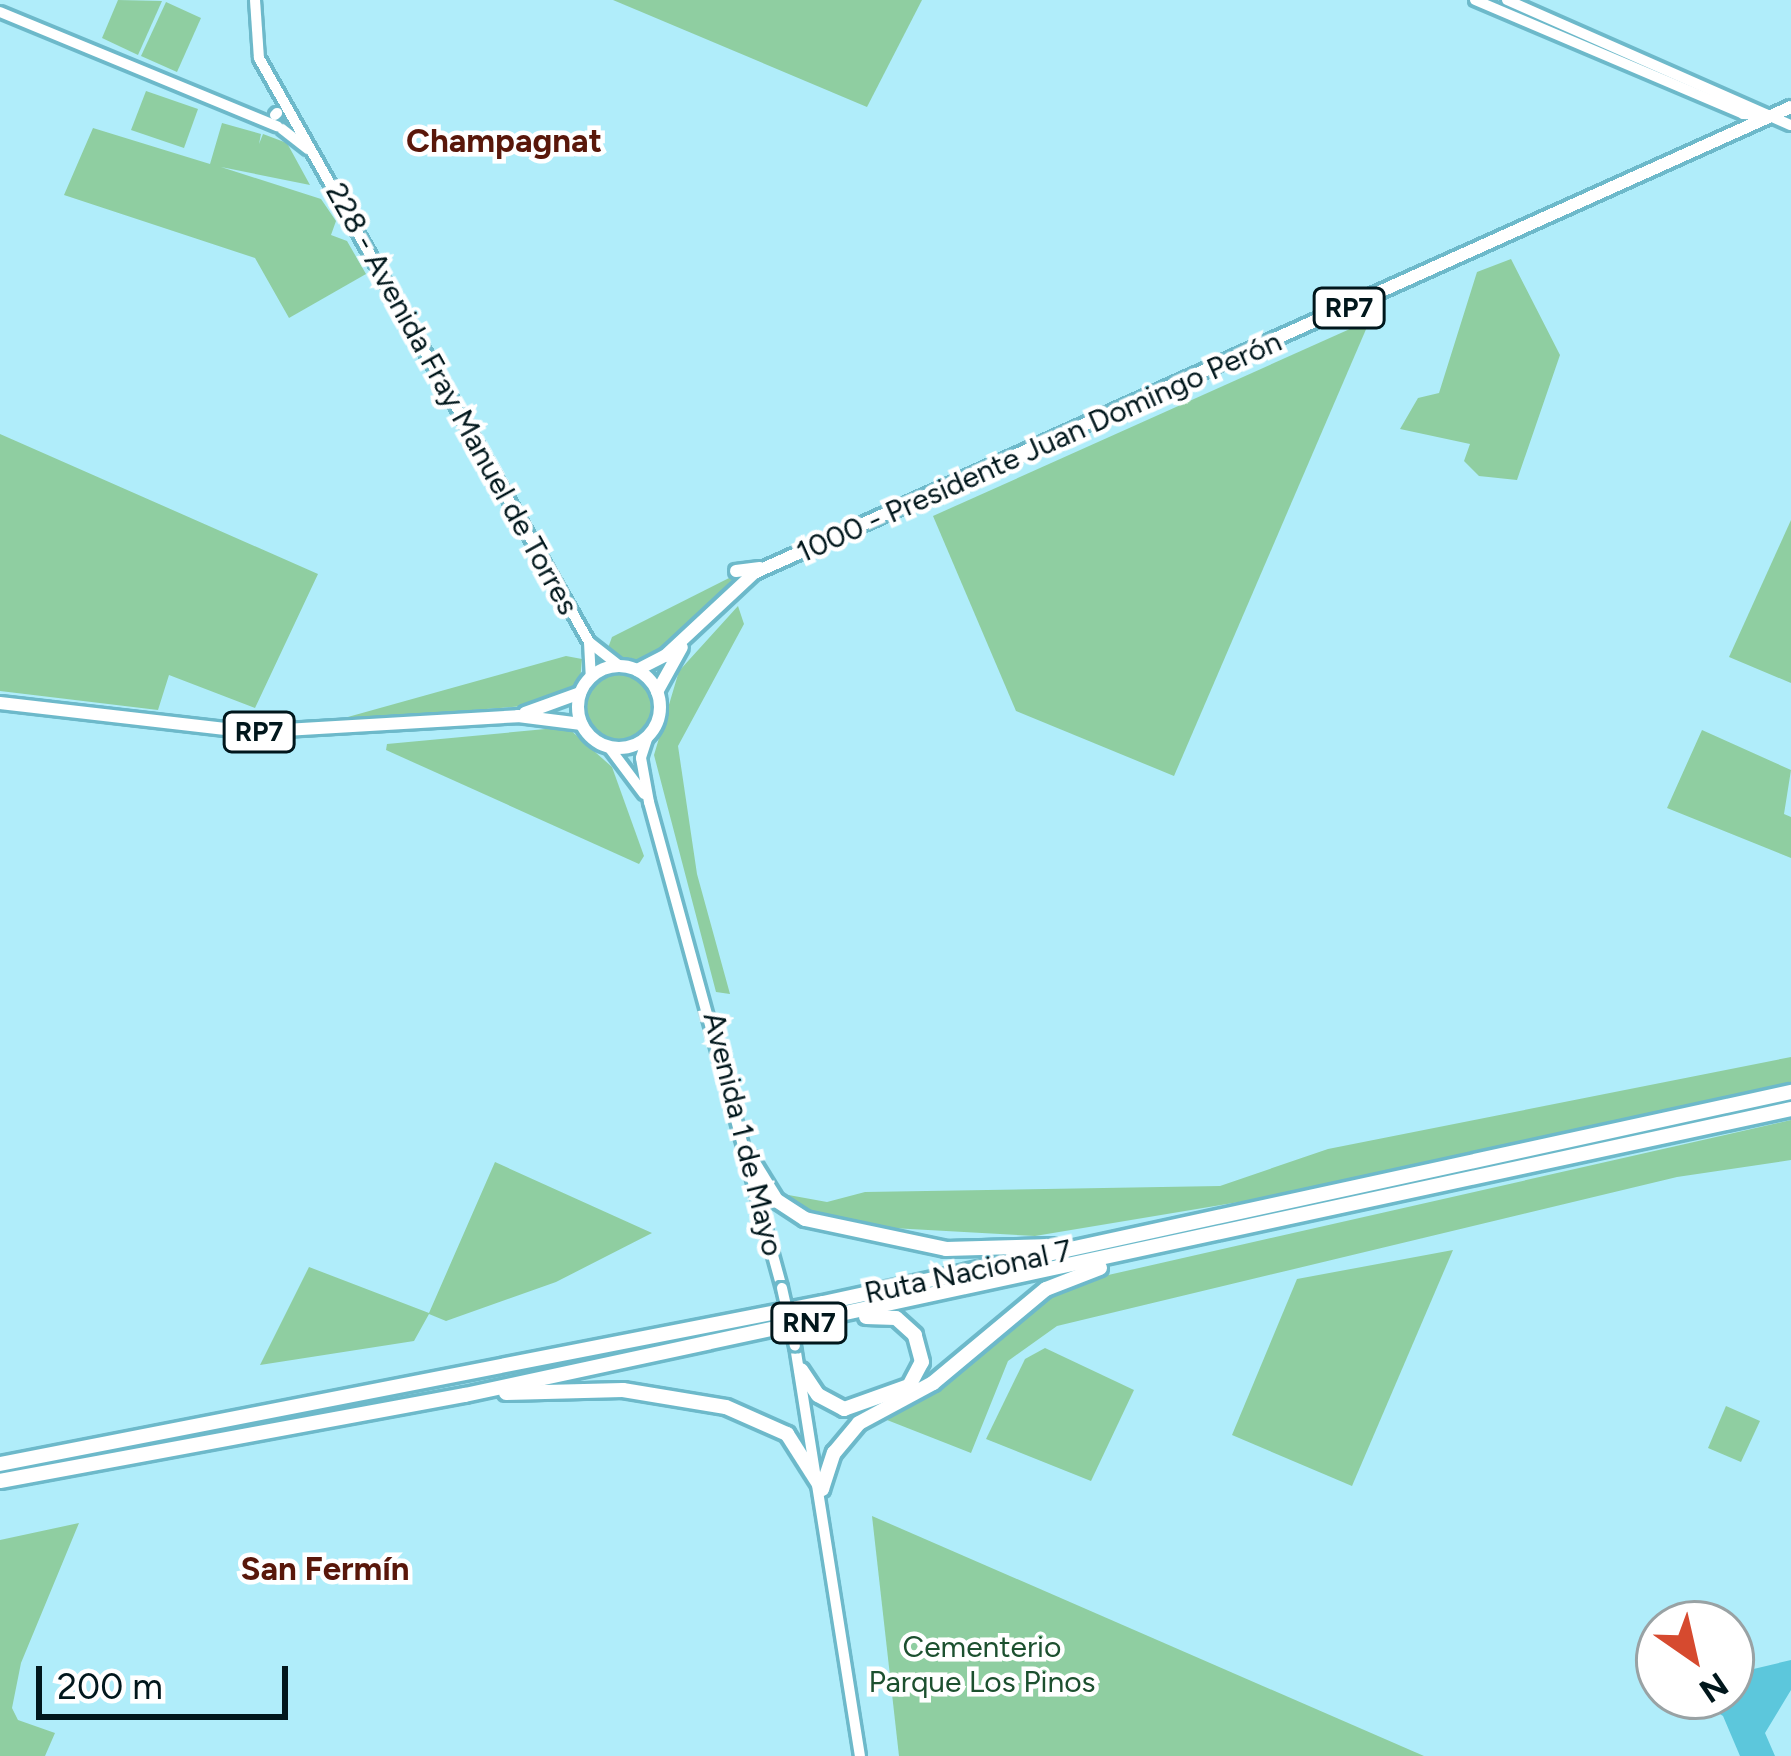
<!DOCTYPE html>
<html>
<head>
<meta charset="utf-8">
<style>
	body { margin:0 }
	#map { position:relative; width:1791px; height:1756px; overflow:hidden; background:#b0edfa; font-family:Figtree,sans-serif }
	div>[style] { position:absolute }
	.green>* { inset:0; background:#8fcea1 }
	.round { border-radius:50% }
	.water>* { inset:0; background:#5cc7dc }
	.roads { filter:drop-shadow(3px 0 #6db9ca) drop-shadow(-3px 0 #6db9ca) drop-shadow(0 3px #6db9ca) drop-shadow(0 -3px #6db9ca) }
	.secondary>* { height:10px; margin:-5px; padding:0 5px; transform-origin:5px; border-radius:5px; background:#fff }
	.primary>* { height:12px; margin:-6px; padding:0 6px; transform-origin:6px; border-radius:6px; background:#fff }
	.primary>.ring { margin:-6px; padding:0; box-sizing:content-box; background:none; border:12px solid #fff; border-radius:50% }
	.highway>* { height:14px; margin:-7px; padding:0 7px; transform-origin:7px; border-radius:7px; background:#fff }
	.bridges { filter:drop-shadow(3px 0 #6db9ca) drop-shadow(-3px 0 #6db9ca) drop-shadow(0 3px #6db9ca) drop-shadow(0 -3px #6db9ca) }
	.secondary-bridge>* { height:10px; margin:-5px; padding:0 5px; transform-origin:5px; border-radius:5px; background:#fff }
	span { translate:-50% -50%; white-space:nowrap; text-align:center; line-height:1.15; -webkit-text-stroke:9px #fff; paint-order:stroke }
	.shield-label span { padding:3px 9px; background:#fff; border:3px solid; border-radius:9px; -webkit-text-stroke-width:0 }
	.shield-label { font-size:27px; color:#01171c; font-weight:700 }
	.street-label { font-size:30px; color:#01171c }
	.park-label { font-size:30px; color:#1c502f }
	.neighbourhood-label { font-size:33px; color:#59170a; font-weight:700 }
	.north { position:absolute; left:1635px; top:1600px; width:120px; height:120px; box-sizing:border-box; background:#fff; border:3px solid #99a2a4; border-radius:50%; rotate:146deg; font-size:33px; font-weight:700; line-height:48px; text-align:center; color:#01171c }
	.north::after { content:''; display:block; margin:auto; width:42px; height:54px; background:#d64a2f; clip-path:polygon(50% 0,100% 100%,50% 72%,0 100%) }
	.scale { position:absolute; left:36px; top:1666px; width:252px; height:54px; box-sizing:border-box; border:6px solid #01171c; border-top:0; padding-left:15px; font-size:36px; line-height:42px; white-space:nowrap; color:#01171c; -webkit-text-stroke:9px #fff; paint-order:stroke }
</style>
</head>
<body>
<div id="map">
	<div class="green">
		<i style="clip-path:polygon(118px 0,162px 1px,138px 55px,102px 38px)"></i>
		<i style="clip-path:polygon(613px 0,922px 0,867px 107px)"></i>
		<i style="clip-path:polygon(166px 2px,201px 18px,177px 72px,141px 56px)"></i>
		<i style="clip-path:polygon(146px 91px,198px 109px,184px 148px,131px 130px)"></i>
		<i style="clip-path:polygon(222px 123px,261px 134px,259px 144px,263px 134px,287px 143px,310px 185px,221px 167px,321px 199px,336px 221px,331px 235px,347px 241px,366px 274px,289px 318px,255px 258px,64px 195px,93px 128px,210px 164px)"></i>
		<i style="clip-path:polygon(1511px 259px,1560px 355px,1517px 480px,1479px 476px,1464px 461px,1470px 444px,1400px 429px,1418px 398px,1439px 393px,1477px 272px)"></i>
		<i style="clip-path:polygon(1370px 320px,1174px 776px,1016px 711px,933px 516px)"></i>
		<i style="clip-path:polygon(0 434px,318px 574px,255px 708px,169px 675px,158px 710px,0 691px)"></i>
		<i style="clip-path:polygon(1791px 520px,1791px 683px,1729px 657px)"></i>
		<i style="clip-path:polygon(739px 573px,656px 658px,629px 664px,608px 648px,612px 637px)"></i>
		<i style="clip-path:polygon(738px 606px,744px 624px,678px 746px,697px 874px,730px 994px,716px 992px,654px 755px,679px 671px)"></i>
		<i style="clip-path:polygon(566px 656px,582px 659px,580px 682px,540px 705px,337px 720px)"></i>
		<i class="round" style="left:585px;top:674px;width:66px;height:66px"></i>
		<i style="clip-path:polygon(567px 727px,612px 767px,644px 856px,639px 864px,386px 750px,387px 744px)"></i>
		<i style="clip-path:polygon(1702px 730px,1791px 770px,1784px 814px,1791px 817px,1791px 858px,1667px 808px)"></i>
		<i style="clip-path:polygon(1791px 1057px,1791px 1082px,1251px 1200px,1035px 1236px,874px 1227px,813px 1212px,783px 1194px,827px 1202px,865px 1192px,1220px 1186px,1328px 1149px)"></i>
		<i style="clip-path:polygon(1791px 1120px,1791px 1160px,1677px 1177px,1057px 1326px,1008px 1361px,971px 1453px,887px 1420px,955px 1375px,1024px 1309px,1073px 1283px)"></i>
		<i style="clip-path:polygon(495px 1162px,652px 1233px,556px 1282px,446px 1321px,429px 1314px,414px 1341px,260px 1365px,309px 1267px,429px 1313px)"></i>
		<i style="clip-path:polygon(1453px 1250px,1352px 1486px,1232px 1435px,1297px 1279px)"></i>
		<i style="clip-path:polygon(1045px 1348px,1134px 1390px,1091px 1481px,986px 1439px,1025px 1359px)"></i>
		<i style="clip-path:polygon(1726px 1406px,1760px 1421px,1741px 1462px,1708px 1448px)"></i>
		<i style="clip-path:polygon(872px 1516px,1424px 1756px,899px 1756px)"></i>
		<i style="clip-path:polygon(79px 1523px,21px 1663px,12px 1708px,18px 1720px,55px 1733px,45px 1756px,0 1756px,0 1540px)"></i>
	</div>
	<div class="water">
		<i style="clip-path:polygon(1791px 1660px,1791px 1690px,1765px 1733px,1775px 1756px,1740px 1756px,1723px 1716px,1693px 1696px,1731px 1696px,1731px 1663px,1745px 1671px)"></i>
	</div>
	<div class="roads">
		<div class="secondary">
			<i style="left:255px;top:0;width:58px;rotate:86.1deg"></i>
			<i style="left:259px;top:58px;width:671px;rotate:60.53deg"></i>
			<i style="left:589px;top:642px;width:39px;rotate:38deg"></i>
			<i style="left:1475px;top:0;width:291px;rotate:23deg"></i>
			<i style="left:1743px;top:114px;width:24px;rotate:2deg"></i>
			<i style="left:1507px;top:0;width:310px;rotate:23.8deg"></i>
			<i style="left:0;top:12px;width:300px;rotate:22.4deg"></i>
			<i style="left:275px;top:115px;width:3px;rotate:-45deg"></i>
			<i style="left:282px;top:129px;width:33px;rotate:38deg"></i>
			<i style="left:589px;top:642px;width:35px;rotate:87deg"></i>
			<i style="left:648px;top:736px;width:23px;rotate:108deg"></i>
			<i style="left:641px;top:758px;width:45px;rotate:79.7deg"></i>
			<i style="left:649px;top:802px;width:504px;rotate:74.7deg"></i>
			<i style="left:608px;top:746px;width:60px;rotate:53.1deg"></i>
			<i style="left:795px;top:1346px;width:415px;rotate:81deg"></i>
		</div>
		<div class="primary">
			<i style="left:736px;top:571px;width:24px;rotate:-7deg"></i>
			<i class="ring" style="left:578px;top:666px;width:70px;height:70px"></i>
			<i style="left:637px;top:670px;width:31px;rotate:-27deg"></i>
			<i style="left:665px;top:656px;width:122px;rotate:-43deg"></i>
			<i style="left:754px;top:573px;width:1137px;rotate:-24.2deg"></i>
			<i style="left:657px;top:692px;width:51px;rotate:-60.9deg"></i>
			<i style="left:0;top:703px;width:253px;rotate:6.6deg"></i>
			<i style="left:251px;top:732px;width:267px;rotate:-3.4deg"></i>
			<i style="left:518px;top:716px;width:64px;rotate:7.2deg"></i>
			<i style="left:525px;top:713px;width:59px;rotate:-20deg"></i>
		</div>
		<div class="highway">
			<i style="left:750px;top:1158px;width:49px;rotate:58.2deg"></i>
			<i style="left:776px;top:1200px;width:35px;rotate:33deg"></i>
			<i style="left:805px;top:1219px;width:144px;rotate:12deg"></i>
			<i style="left:946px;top:1249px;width:106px;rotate:-1.6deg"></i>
			<i style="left:801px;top:1370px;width:30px;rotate:56deg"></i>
			<i style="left:818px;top:1395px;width:30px;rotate:28deg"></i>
			<i style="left:844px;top:1409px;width:69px;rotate:-19.5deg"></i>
			<i style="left:909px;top:1386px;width:27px;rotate:-62deg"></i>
			<i style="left:922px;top:1362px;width:28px;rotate:-105deg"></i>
			<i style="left:915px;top:1335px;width:25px;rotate:-138deg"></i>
			<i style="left:896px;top:1318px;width:30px;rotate:-178deg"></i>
			<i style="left:506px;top:1393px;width:117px;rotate:-1.5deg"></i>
			<i style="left:623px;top:1390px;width:104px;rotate:9.4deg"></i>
			<i style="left:726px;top:1407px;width:67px;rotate:23.9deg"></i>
			<i style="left:787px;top:1434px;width:65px;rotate:57.5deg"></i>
			<i style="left:0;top:1464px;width:839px;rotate:-11.07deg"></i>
			<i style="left:823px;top:1303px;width:991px;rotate:-12.3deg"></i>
			<i style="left:0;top:1481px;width:473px;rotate:-10.5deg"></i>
			<i style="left:465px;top:1395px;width:1356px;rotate:-12.17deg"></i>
			<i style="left:822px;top:1489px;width:38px;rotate:-72deg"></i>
			<i style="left:834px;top:1453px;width:39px;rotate:-50deg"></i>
			<i style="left:859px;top:1423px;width:84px;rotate:-28.4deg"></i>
			<i style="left:933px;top:1383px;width:147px;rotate:-39.8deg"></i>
			<i style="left:1046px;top:1289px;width:58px;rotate:-21.3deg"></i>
		</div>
	</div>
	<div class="bridges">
		<div class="secondary-bridge">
			<i style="left:782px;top:1288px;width:59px;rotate:77.4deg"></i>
		</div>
	</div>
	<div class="shield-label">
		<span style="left:1349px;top:308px">RP7</span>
		<span style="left:259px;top:732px">RP7</span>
		<span style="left:809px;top:1323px">RN7</span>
	</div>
	<div class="street-label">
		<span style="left:452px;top:399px;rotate:61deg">228 - Avenida Fray Manuel de Torres</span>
		<span style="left:1039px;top:447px;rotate:-24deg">1000 - Presidente Juan Domingo Perón</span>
		<span style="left:743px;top:1134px;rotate:76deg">Avenida 1 de Mayo</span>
		<span style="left:968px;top:1272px;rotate:-12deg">Ruta Nacional 7</span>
	</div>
	<div class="park-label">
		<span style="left:982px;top:1664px">Cementerio<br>Parque Los Pinos</span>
	</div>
	<div class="neighbourhood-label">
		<span style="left:504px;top:141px">Champagnat</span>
		<span style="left:325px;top:1569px">San Fermín</span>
	</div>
	<div class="north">N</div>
	<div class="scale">200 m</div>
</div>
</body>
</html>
